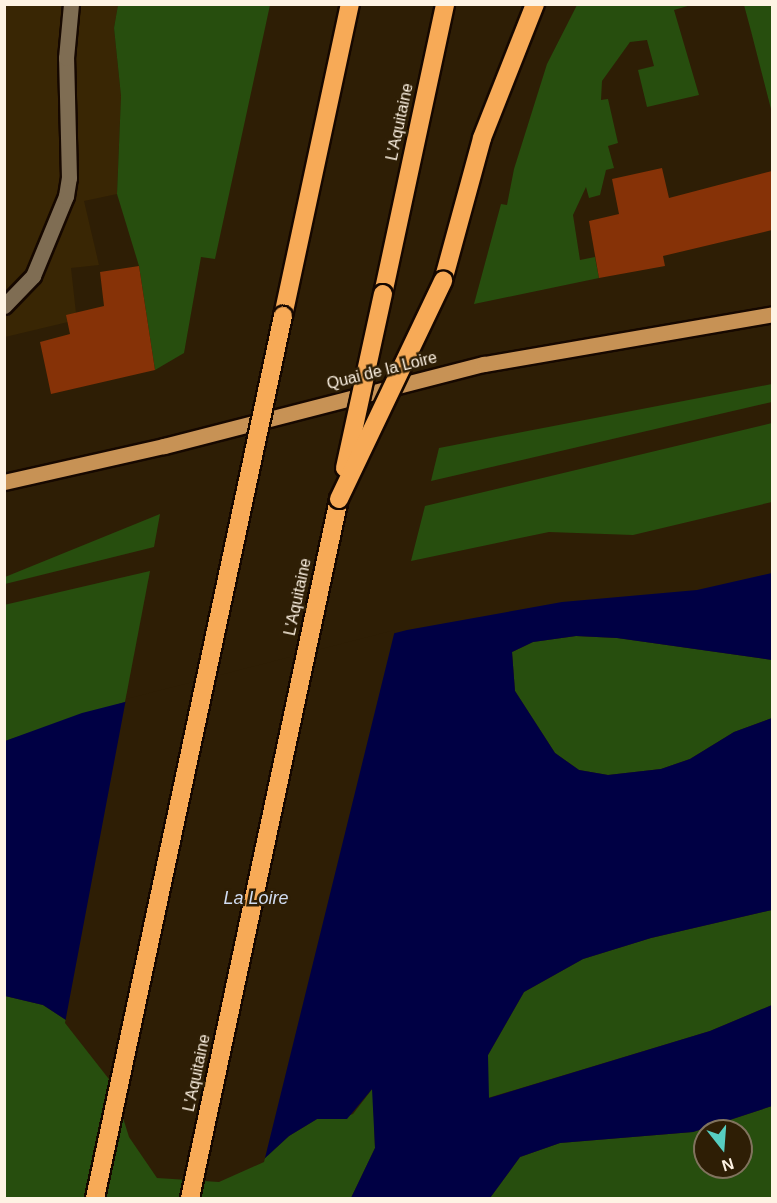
<!DOCTYPE html>
<html>
<head>
<meta charset="utf-8">
<style>
	body { margin:0 }
	#map { position:relative; width:777px; height:1203px; overflow:hidden; background:#2e1e05; font-family:Arial,sans-serif }
	div>[style] { position:absolute }
	.built>* { inset:0; background:#392604 }
	.green>* { inset:0; background:#274e0e }
	.water>* { inset:0; background:#004 }
	.pier>* { inset:0; background:#2e1e05 }
	.building>* { inset:0; background:#863207 }
	.roads { filter:drop-shadow(2px 0 #160800) drop-shadow(-2px 0 #160800) drop-shadow(0 2px #160800) drop-shadow(0 -2px #160800) }
	.minor>* { height:15px; margin:-7.5px; padding:0 7.5px; transform-origin:7.5px; border-radius:7.5px; background:#7f6d53 }
	.major>* { height:15px; margin:-7.5px; padding:0 7.5px; transform-origin:7.5px; border-radius:7.5px; background:#c79255 }
	.highway>* { height:18px; margin:-9px; padding:0 9px; transform-origin:9px; border-radius:9px; background:#f7aa57 }
	.bridges { filter:drop-shadow(2px 0 #160800) drop-shadow(-2px 0 #160800) drop-shadow(0 2px #160800) drop-shadow(0 -2px #160800) }
	.highway-bridge>* { height:18px; margin:-9px; padding:0 9px; transform-origin:9px; border-radius:9px; background:#f7aa57 }
	span { translate:-50% -50%; white-space:nowrap; text-align:center; line-height:1.15; -webkit-text-stroke:5px #2e1e05; paint-order:stroke }
	.street-label { font-size:16px; color:#fef3e4 }
	.water-label { font-size:18px; color:#d0dcf1; font-style:italic }
	.frame { position:absolute; inset:0; border:6px solid #fef3e4; pointer-events:none }
	.north { position:absolute; left:693px; top:1119px; width:60px; height:60px; box-sizing:border-box; background:#2e1e05; border:2px solid #81735e; border-radius:50%; rotate:163deg; font-size:16px; font-weight:700; line-height:24px; text-align:center; color:#fef3e4 }
	.north::after { content:''; display:block; margin:auto; width:21px; height:27px; background:#57cec2; clip-path:polygon(50% 0,100% 100%,50% 72%,0 100%) }
</style>
</head>
<body>
<div id="map">
	<div class="built">
		<i style="clip-path:polygon(4px 5px,118px 5px,114px 28px,121px 96px,117px 194px,84px 201px,99px 265px,71px 268px,76px 313px,68px 322px,5px 337px)"></i>
	</div>
	<div class="green">
		<i style="clip-path:polygon(118px 5px,270px 5px,215px 259px,201px 257px,184px 353px,155px 370px,139px 266px,117px 194px,121px 96px,114px 28px)"></i>
		<i style="clip-path:polygon(577px 5px,691px 5px,674px 10px,699px 95px,647px 107px,638px 70px,654px 66px,647px 40px,630px 42px,602px 81px,601px 100px,608px 99px,618px 143px,608px 146px,614px 168px,606px 170px,600px 195px,589px 198px,586px 187px,573px 215px,580px 260px,595px 257px,599px 278px,474px 304px,501px 204px,507px 205px,514px 169px,547px 64px)"></i>
		<i style="clip-path:polygon(744px 5px,772px 5px,772px 113px,751px 31px)"></i>
		<i style="clip-path:polygon(772px 384px,772px 402px,431px 481px,439px 448px)"></i>
		<i style="clip-path:polygon(772px 423px,772px 502px,633px 535px,549px 532px,411px 561px,425px 506px)"></i>
		<i style="clip-path:polygon(160px 514px,154px 547px,5px 584px,5px 577px)"></i>
		<i style="clip-path:polygon(150px 571px,125px 702px,5px 741px,4px 605px)"></i>
		<i style="clip-path:polygon(576px 636px,617px 638px,772px 660px,772px 718px,734px 732px,690px 759px,661px 769px,608px 775px,579px 770px,555px 753px,515px 691px,512px 652px,533px 642px)"></i>
		<i style="clip-path:polygon(772px 910px,772px 1005px,710px 1031px,488px 1098px,488px 1055px,524px 992px,583px 959px,651px 938px)"></i>
		<i style="clip-path:polygon(5px 996px,43px 1005px,66px 1020px,264px 1159px,289px 1136px,317px 1119px,340px 1119px,353px 1114px,373px 1088px,375px 1148px,351px 1198px,5px 1198px)"></i>
		<i style="clip-path:polygon(evenodd,772px 1106px,772px 1198px,490px 1198px,520px 1157px,560px 1143px,693px 1132px,772px 1106px,705px 1131px,741px 1131px,741px 1167px,705px 1167px,705px 1131px)"></i>
	</div>
	<div class="water">
		<i style="clip-path:polygon(772px 573px,772px 660px,617px 638px,576px 636px,533px 642px,512px 652px,515px 691px,555px 753px,579px 770px,608px 775px,661px 769px,690px 759px,734px 732px,772px 718px,772px 910px,651px 938px,583px 959px,524px 992px,488px 1055px,489px 1098px,710px 1031px,772px 1005px,772px 1106px,693px 1132px,560px 1143px,520px 1157px,490px 1198px,351px 1198px,375px 1148px,372px 1089px,347px 1119px,317px 1119px,289px 1136px,264px 1159px,115px 1082px,66px 1020px,43px 1005px,5px 996px,5px 741px,82px 713px,407px 630px,562px 602px,697px 590px)"></i>
	</div>
	<div class="pier">
		<i style="clip-path:polygon(395px 630px,264px 1162px,219px 1182px,157px 1178px,129px 1137px,112px 1083px,65px 1023px,126px 699px)"></i>
	</div>
	<div class="building">
		<i style="clip-path:polygon(662px 168px,669px 198px,772px 171px,772px 230px,663px 256px,665px 266px,599px 278px,589px 221px,619px 214px,612px 179px)"></i>
		<i style="clip-path:polygon(139px 266px,155px 370px,51px 394px,40px 342px,70px 334px,66px 315px,104px 306px,100px 272px)"></i>
	</div>
	<div class="roads">
		<div class="minor">
			<i style="left:4px;top:306px;width:42px;rotate:-46deg"></i>
			<i style="left:33px;top:276px;width:87px;rotate:-67.6deg"></i>
			<i style="left:66px;top:196px;width:18px;rotate:-81deg"></i>
			<i style="left:69px;top:178px;width:120px;rotate:-91.4deg"></i>
			<i style="left:66px;top:58px;width:54px;rotate:-84.7deg"></i>
		</div>
		<div class="major">
			<i style="left:4px;top:482px;width:164px;rotate:-12.7deg"></i>
			<i style="left:164px;top:446px;width:330px;rotate:-14.4deg"></i>
			<i style="left:484px;top:364px;width:292px;rotate:-9.8deg"></i>
		</div>
		<div class="highway">
			<i style="left:443px;top:281px;width:148px;rotate:-74.7deg"></i>
			<i style="left:482px;top:138px;width:144px;rotate:-68.4deg"></i>
			<i style="left:383px;top:294px;width:297px;rotate:-77.9deg"></i>
			<i style="left:283px;top:316px;width:319px;rotate:-77.9deg"></i>
			<i style="left:190px;top:1198px;width:715px;rotate:-77.97deg"></i>
		</div>
	</div>
	<div class="bridges">
		<div class="highway-bridge">
			<i style="left:345px;top:468px;width:178px;rotate:-77.7deg"></i>
			<i style="left:339px;top:499px;width:242px;rotate:-64.5deg"></i>
			<i style="left:95px;top:1198px;width:902px;rotate:-77.97deg"></i>
		</div>
	</div>
	<div class="street-label">
		<span style="left:400px;top:122px;rotate:-78deg">L'Aquitaine</span>
		<span style="left:382px;top:371px;rotate:-14deg">Quai de la Loire</span>
		<span style="left:298px;top:597px;rotate:-78deg">L'Aquitaine</span>
		<span style="left:197px;top:1073px;rotate:-78deg">L'Aquitaine</span>
	</div>
	<div class="water-label">
		<span style="left:256px;top:898px">La Loire</span>
	</div>
	<div class="frame"></div>
	<div class="north">N</div>
</div>
</body>
</html>
